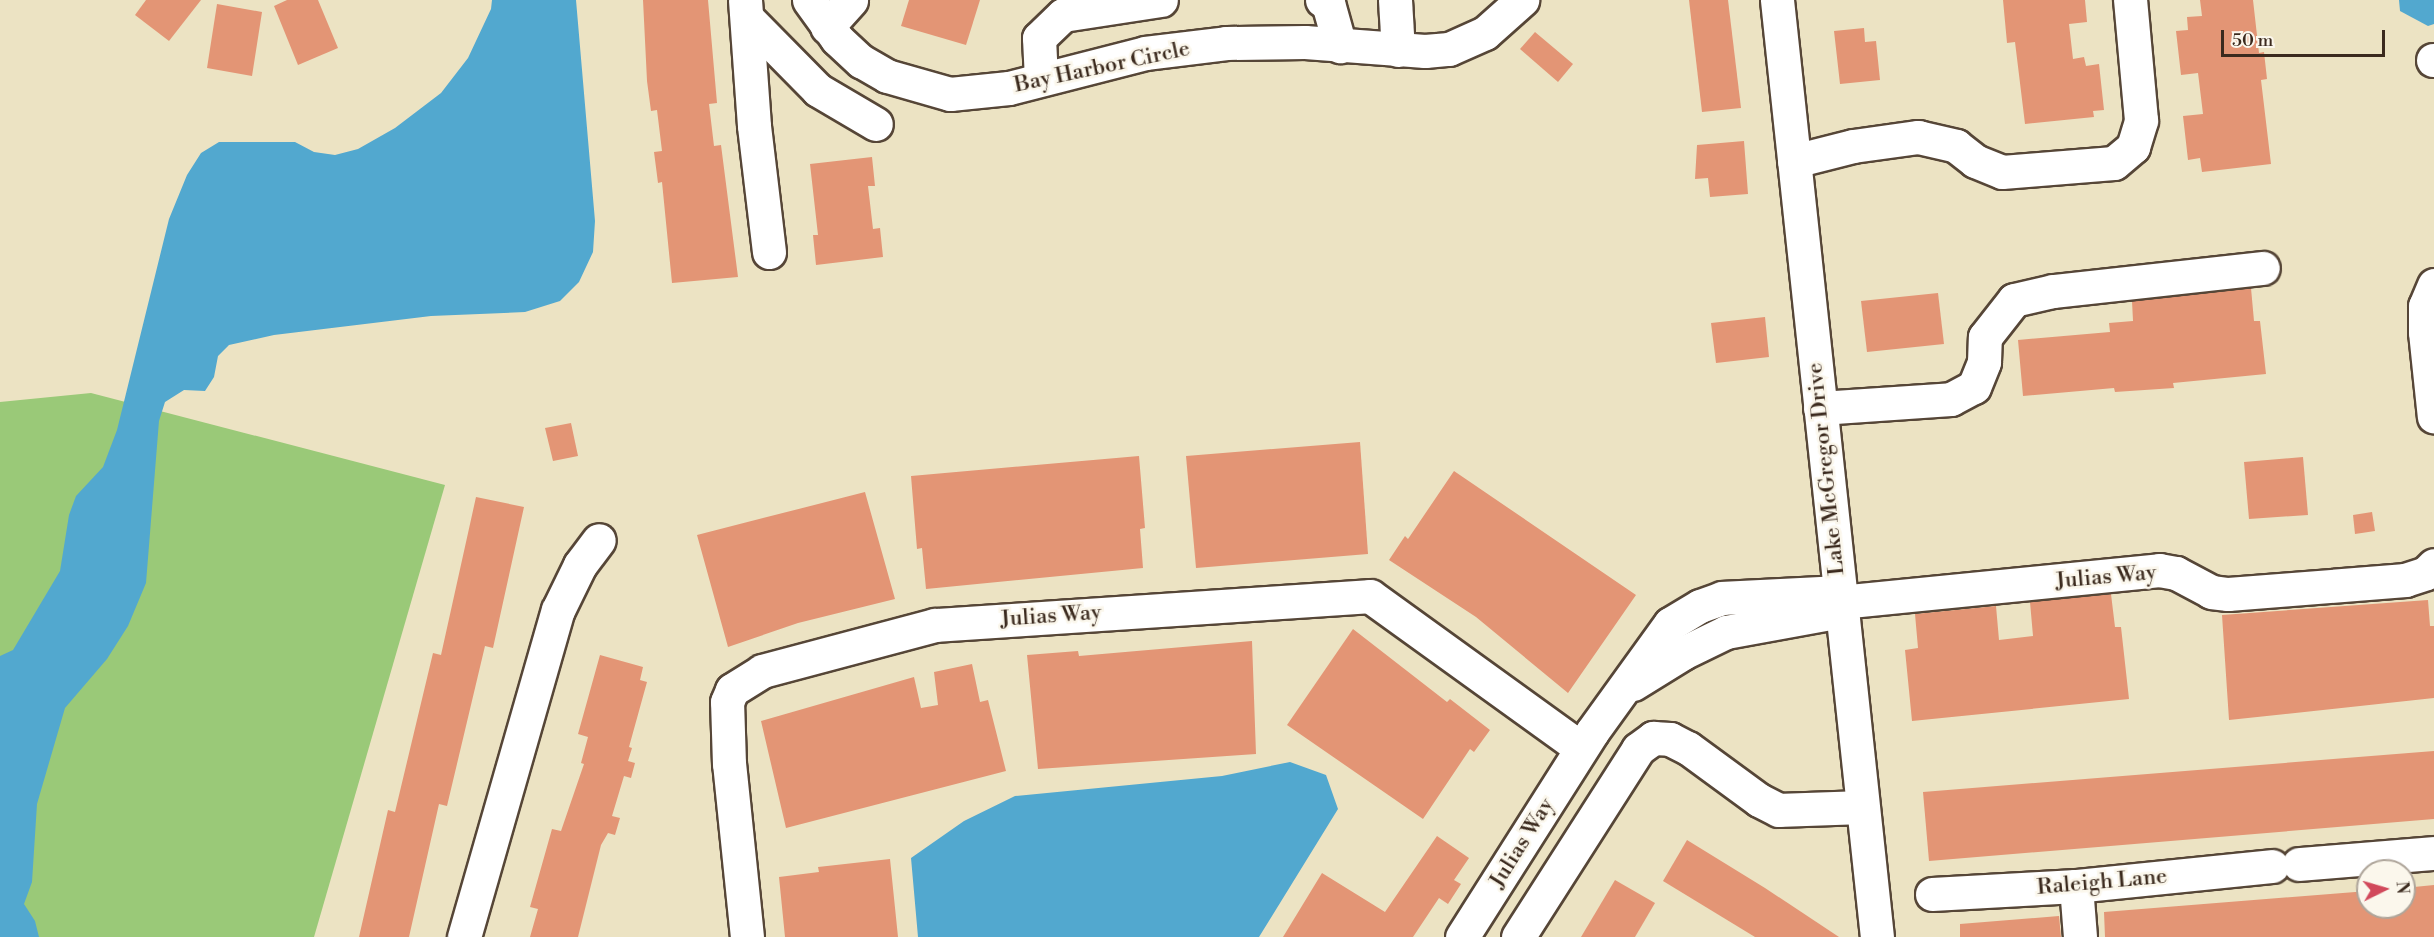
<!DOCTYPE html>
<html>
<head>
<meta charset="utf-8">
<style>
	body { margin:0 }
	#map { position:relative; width:2434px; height:937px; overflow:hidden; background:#ece3c3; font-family:"Libre Bodoni",serif }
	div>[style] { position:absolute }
	.green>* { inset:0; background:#9ac978 }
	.water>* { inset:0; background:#52a8cf }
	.building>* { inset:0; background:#e39575 }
	.roads { filter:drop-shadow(2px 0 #564637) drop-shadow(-2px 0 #564637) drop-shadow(0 2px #564637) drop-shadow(0 -2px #564637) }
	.minor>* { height:33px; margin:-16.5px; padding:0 16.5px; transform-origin:16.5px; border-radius:16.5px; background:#fff }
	span { translate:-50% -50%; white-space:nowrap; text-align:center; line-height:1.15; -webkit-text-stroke:5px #fbf7ec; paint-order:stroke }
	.street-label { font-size:22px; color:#3b2a1e }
	.north { position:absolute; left:2356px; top:859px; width:60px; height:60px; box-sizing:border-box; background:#fbf7ec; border:2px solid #aea59a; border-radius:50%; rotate:85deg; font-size:16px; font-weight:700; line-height:24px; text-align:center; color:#3b2a1e }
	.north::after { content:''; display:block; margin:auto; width:21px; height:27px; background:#d1495b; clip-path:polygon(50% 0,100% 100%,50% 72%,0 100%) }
	.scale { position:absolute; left:2221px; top:30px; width:164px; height:27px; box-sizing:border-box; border:3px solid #3b2a1e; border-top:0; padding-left:8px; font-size:18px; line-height:21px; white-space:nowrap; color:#3b2a1e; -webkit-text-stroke:4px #fbf7ec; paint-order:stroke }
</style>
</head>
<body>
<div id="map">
	<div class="green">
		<i style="clip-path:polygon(91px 393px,445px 485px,314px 937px,0 937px,0 402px)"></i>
	</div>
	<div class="water">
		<i style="clip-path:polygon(492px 0,576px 0,595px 221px,593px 252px,579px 282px,560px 301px,525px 312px,431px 316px,274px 335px,229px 345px,218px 356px,214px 377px,205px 391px,184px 390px,165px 402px,159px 421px,146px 583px,128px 626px,107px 659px,65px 708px,37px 804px,32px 882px,24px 904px,35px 921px,39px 937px,0 937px,0 656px,13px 650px,60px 571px,69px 515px,76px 496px,103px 467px,117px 430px,169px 219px,187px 175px,201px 153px,219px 142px,295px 142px,314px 152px,335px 155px,358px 149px,395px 128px,441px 93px,468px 58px,491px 9px)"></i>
		<i style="clip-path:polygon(2399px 0,2434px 0,2434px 24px,2428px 26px,2400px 11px)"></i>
		<i style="clip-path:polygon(1290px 762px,1326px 775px,1338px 809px,1259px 937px,918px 937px,911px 858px,964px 821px,1015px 796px,1222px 776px)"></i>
	</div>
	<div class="building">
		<i style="clip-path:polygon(146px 0,201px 0,169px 41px,135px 15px)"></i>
		<i style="clip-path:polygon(287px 0,318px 0,338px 48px,298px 65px,274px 6px)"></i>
		<i style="clip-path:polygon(643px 0,708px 0,717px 103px,709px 104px,714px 146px,721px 145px,738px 277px,672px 283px,662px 182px,658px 183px,654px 152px,662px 151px,657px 110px,651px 111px,647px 81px)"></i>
		<i style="clip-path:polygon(909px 0,980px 0,966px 45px,901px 26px)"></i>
		<i style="clip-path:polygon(1689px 0,1728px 0,1741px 108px,1702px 112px)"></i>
		<i style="clip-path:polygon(2003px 0,2085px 0,2087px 22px,2069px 24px,2073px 59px,2084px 57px,2086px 66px,2099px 64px,2104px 110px,2093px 111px,2094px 117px,2025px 124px,2015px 42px,2007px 43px)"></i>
		<i style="clip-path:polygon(2200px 0,2253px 0,2259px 53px,2264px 52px,2267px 79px,2261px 80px,2271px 164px,2202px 172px,2200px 158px,2188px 160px,2183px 116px,2203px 114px,2198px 73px,2181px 75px,2176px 31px,2188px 30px,2187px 17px,2202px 16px)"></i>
		<i style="clip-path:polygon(217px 4px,262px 12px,252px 76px,207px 68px)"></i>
		<i style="clip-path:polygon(1864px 28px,1865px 42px,1876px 41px,1880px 80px,1840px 84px,1834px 31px)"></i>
		<i style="clip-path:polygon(1535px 32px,1573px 64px,1558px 82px,1520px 49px)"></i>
		<i style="clip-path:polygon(1744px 141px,1748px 194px,1710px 197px,1708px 178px,1695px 179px,1697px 145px)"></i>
		<i style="clip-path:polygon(872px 157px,875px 186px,868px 186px,873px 229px,880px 228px,883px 257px,816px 265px,813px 235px,818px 235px,810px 164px)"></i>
		<i style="clip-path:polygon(2251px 288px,2254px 321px,2260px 321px,2266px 374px,2173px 383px,2174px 388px,2115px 392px,2114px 388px,2023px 396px,2018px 340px,2110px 332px,2109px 323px,2133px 321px,2132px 301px)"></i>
		<i style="clip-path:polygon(1938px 293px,1944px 344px,1867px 352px,1861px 301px)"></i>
		<i style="clip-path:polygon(1765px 317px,1769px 357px,1716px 363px,1711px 323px)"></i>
		<i style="clip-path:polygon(571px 423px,578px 456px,553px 461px,545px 428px)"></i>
		<i style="clip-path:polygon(1360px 442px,1368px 554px,1196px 568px,1186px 456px)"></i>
		<i style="clip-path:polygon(1139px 456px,1145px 528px,1140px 529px,1143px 568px,926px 589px,922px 548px,917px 549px,911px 476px)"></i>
		<i style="clip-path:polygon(2303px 457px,2308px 515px,2249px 519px,2244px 462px)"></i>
		<i style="clip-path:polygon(1454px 471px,1636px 595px,1568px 693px,1476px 617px,1389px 560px,1405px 536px,1408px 539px)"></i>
		<i style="clip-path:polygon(865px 492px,895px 599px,798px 623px,728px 647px,697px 535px)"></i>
		<i style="clip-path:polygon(476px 497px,524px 507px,493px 648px,485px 646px,447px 806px,439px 804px,409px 937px,359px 937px,388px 810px,395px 812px,433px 653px,441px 655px)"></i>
		<i style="clip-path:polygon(2372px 512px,2375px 531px,2355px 534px,2353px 515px)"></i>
		<i style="clip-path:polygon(2111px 594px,2115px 627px,2121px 627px,2129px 699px,1912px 721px,1905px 650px,1918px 648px,1915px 614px,1996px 606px,1999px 640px,2033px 636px,2030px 602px)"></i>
		<i style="clip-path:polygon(2428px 600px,2430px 626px,2434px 626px,2434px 698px,2229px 720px,2222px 615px)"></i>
		<i style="clip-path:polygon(1353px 629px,1447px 702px,1450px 699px,1490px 730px,1474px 752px,1470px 749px,1423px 819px,1287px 725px)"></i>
		<i style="clip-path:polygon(1252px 641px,1256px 754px,1038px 769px,1027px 655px,1078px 651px,1079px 656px)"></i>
		<i style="clip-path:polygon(600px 655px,643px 667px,640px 680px,647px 682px,629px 747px,632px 748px,628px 761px,635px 763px,631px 778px,624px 776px,612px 816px,620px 818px,615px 835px,608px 833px,601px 845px,578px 937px,530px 937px,538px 909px,530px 907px,552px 829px,561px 831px,584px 764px,581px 763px,588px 737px,578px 734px)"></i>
		<i style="clip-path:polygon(972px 664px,980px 702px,988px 700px,1006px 771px,786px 828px,761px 721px,914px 677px,921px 708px,938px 705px,934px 672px)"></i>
		<i style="clip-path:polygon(2434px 751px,2434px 819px,1929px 861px,1923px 792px)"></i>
		<i style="clip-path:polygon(1437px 836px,1469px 858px,1454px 880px,1461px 884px,1448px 904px,1439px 898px,1413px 937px,1283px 937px,1322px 873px,1385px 912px)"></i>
		<i style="clip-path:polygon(1687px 840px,1765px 888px,1839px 937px,1755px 937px,1663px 881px)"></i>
		<i style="clip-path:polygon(890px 859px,898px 937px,785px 937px,779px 877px,819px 872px,818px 867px)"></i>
		<i style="clip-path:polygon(1615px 880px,1655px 903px,1635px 937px,1581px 937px)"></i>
		<i style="clip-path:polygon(2434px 885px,2434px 937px,2105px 937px,2104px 912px,2368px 891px,2368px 907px,2404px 907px,2404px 888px)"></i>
		<i style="clip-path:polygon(2059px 916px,2061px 937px,1960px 937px,1960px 924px)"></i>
	</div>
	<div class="roads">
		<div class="minor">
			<i style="left:745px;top:0;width:126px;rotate:85.9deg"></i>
			<i style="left:754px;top:126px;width:127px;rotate:83.2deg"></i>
			<i style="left:809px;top:0;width:48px;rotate:54.3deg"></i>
			<i style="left:837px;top:39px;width:33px;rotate:43deg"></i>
			<i style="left:861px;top:61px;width:30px;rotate:30deg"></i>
			<i style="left:887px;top:76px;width:66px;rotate:15.9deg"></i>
			<i style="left:950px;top:94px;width:59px;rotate:-5.8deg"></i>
			<i style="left:1009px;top:88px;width:140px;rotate:-14.4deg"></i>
			<i style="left:1145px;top:53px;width:82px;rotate:-7deg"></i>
			<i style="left:1226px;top:43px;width:79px;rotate:-0.7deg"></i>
			<i style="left:1305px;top:42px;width:120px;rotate:4.3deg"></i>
			<i style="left:1425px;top:51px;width:24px;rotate:-5deg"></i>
			<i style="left:1449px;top:49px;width:39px;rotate:-24deg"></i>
			<i style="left:1485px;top:33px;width:50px;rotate:-41.7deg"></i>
			<i style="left:1322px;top:0;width:7px;rotate:27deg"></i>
			<i style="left:1328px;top:3px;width:45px;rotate:74.4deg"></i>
			<i style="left:1395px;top:0;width:50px;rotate:86.6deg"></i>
			<i style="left:1777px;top:0;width:942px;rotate:83.91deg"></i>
			<i style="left:749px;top:20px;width:98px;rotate:45.4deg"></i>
			<i style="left:818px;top:90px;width:67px;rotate:30.4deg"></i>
			<i style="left:827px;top:27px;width:36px;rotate:-48deg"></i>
			<i style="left:2433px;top:60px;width:1px"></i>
			<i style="left:1041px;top:79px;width:41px;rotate:-92.8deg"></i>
			<i style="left:1039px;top:38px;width:33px;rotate:-44deg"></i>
			<i style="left:1063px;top:15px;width:99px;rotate:-8.7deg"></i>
			<i style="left:1794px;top:161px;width:61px;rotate:-14.3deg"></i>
			<i style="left:1853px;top:146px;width:66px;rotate:-7.9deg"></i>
			<i style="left:1918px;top:137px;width:39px;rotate:13deg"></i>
			<i style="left:1956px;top:146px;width:24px;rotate:38deg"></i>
			<i style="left:1975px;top:161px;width:29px;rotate:22deg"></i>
			<i style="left:2002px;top:172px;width:112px;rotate:-4.6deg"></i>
			<i style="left:2114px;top:163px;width:25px;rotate:-40deg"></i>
			<i style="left:2133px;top:147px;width:28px;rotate:-73deg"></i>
			<i style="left:2141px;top:120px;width:121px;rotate:-95.2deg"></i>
			<i style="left:2434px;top:285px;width:23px;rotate:113deg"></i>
			<i style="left:2425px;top:306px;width:26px;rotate:90deg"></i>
			<i style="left:2425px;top:332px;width:85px;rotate:84deg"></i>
			<i style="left:1820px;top:408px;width:131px;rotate:-3.9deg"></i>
			<i style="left:1951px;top:399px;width:26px;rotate:-28deg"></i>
			<i style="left:1974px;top:387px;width:27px;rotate:-68deg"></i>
			<i style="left:1984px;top:362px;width:25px;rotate:-88deg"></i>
			<i style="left:1985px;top:337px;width:47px;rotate:-51.9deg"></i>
			<i style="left:2014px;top:300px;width:40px;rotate:-13deg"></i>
			<i style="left:2053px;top:291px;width:211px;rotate:-6.3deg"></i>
			<i style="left:1840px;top:602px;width:321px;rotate:-5.7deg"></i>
			<i style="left:2159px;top:570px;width:17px;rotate:10deg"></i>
			<i style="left:2176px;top:573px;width:40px;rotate:28deg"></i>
			<i style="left:2211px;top:592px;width:17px;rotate:7deg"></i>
			<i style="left:2228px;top:594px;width:178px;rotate:-4.5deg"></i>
			<i style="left:2405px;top:580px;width:22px;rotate:-18deg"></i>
			<i style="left:2426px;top:573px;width:11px;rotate:-45deg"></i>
			<i style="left:1633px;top:684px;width:59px;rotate:-31.8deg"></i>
			<i style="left:1683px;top:653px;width:48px;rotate:-26deg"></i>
			<i style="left:1726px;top:632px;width:117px;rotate:-10.3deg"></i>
			<i style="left:2299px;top:864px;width:135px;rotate:-4.7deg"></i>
			<i style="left:2076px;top:886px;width:51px;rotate:85.5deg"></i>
			<i style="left:1932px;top:894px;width:144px;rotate:-3.2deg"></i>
			<i style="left:2076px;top:886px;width:197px;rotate:-5.8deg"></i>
			<i style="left:464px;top:937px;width:340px;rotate:-74deg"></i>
			<i style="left:558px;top:610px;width:50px;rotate:-63.9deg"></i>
			<i style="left:580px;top:565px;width:31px;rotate:-53deg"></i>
			<i style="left:747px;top:937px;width:174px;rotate:-95.9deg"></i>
			<i style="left:729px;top:764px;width:62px;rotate:-91.8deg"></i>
			<i style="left:727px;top:702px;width:13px;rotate:-67deg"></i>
			<i style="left:732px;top:690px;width:36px;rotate:-32deg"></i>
			<i style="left:762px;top:671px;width:179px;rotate:-14.9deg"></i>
			<i style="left:935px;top:625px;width:436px;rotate:-3.8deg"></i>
			<i style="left:1370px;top:596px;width:260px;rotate:35.8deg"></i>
			<i style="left:1462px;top:937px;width:243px;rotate:-57.6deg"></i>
			<i style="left:1592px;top:732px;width:133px;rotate:-54.2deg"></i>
			<i style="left:1670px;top:624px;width:35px;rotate:-31deg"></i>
			<i style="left:1700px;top:606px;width:23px;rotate:-20deg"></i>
			<i style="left:1722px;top:598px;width:117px;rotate:-2.9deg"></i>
			<i style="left:1518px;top:937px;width:223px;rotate:-57.4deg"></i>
			<i style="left:1638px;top:749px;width:19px;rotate:-36deg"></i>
			<i style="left:1653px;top:738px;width:17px;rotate:3deg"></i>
			<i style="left:1670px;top:739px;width:20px;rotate:27deg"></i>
			<i style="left:1688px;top:748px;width:88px;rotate:36.2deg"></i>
			<i style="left:1759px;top:800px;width:22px;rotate:27deg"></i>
			<i style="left:1779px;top:810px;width:82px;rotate:-2.1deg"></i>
		</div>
	</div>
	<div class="street-label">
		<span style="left:1102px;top:67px;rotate:-12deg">Bay Harbor Circle</span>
		<span style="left:1826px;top:469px;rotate:-96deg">Lake McGregor Drive</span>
		<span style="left:2106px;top:577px;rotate:-5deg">Julias Way</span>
		<span style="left:1051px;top:616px;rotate:-4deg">Julias Way</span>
		<span style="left:1522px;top:843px;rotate:-58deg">Julias Way</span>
		<span style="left:2102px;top:882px;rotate:-5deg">Raleigh Lane</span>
	</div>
	<div class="north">N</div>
	<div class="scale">50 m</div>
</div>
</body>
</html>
